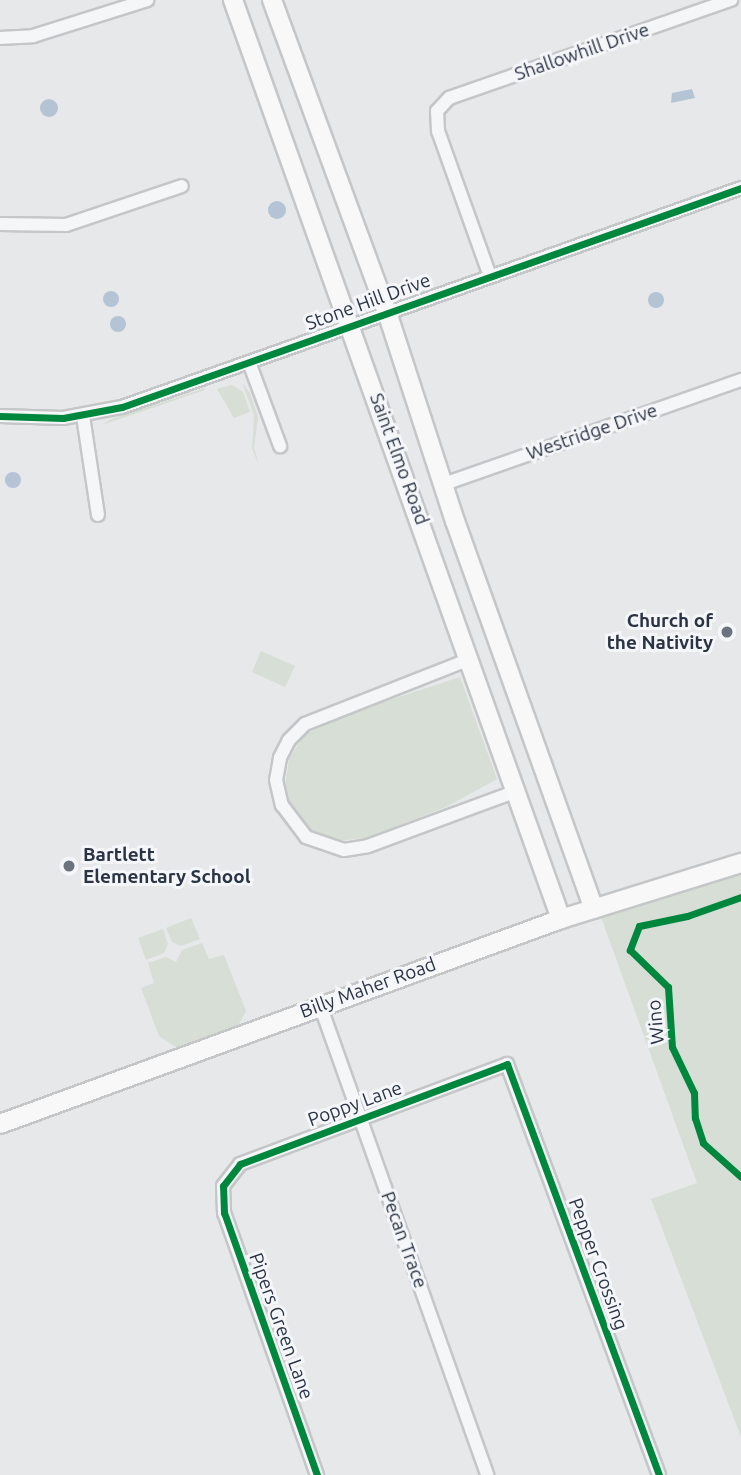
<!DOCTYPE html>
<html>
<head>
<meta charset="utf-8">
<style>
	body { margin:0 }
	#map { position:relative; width:741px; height:1475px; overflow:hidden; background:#e6e8ea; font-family:Ubuntu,sans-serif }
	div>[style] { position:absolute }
	.green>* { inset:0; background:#d6ded6 }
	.water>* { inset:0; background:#b4c4d5 }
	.round { border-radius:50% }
	.roads { filter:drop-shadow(2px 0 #c4c6c8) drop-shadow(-2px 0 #c4c6c8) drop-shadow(0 2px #c4c6c8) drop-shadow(0 -2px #c4c6c8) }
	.minor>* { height:12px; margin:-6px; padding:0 6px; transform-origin:6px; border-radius:6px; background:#f5f6f7 }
	.secondary>* { height:18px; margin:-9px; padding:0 9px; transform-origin:9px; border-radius:9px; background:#f8f8f8 }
	.cycleway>* { height:7px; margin:-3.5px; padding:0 3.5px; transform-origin:3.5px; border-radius:3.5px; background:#00873e }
	.dots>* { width:19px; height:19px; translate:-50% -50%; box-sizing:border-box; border:4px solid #f4f6f9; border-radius:50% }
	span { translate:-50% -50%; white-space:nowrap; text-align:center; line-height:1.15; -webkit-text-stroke:6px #f4f6f9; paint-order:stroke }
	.street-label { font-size:19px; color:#2b3445 }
	.poi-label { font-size:19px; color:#2b3445; font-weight:700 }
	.right { translate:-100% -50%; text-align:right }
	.left { translate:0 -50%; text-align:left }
</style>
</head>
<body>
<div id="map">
	<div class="green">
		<i style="clip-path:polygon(242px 383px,250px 393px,258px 417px,254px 448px,259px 465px,252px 449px,254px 415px)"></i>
		<i style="clip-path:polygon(232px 385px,243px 392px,250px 412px,234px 418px,217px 389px)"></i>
		<i style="clip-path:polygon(205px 388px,205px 390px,102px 425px,111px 419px)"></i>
		<i style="clip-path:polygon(261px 651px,295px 666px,285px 687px,252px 672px)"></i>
		<i style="clip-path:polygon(460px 677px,497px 779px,448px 806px,367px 838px,336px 841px,305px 827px,292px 810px,285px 785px,289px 759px,304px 735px,350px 713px)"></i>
		<i style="clip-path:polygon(741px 861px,741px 1437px,651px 1199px,697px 1183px,597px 906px)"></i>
		<i style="clip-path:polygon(191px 918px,200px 939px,181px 946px,172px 942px,166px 928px)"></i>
		<i style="clip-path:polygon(163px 929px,168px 944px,164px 953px,146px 960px,138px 938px)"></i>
		<i style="clip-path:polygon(202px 943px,209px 959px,224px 955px,246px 1011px,237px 1028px,179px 1049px,159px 1036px,141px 988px,154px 983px,148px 963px,166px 957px,176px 962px,182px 950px)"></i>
	</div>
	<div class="water">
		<i style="clip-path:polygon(692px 89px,695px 98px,671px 103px,672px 93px)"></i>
		<i class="round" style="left:40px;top:99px;width:18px;height:18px"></i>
		<i class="round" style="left:268px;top:201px;width:18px;height:18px"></i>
		<i class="round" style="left:103px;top:291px;width:16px;height:16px"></i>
		<i class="round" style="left:648px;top:292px;width:16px;height:16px"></i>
		<i class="round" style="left:110px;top:316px;width:16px;height:16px"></i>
		<i class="round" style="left:5px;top:472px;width:16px;height:16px"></i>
	</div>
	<div class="roads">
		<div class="minor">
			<i style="left:0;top:38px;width:33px;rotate:-3deg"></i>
			<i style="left:33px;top:36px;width:120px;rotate:-17.5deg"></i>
			<i style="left:437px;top:111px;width:18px;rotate:-47deg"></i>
			<i style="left:449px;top:98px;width:299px;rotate:-19.2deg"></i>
			<i style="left:437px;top:111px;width:20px;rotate:87deg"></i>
			<i style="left:438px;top:131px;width:154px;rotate:70.3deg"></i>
			<i style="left:0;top:224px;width:66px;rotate:0.9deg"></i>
			<i style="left:66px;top:225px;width:122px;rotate:-18.6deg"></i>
			<i style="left:249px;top:362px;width:90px;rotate:69.7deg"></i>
			<i style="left:0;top:416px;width:63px;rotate:1.8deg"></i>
			<i style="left:63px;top:418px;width:60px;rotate:-10.6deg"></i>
			<i style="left:122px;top:407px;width:657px;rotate:-19.48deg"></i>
			<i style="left:83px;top:416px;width:100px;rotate:81.4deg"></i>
			<i style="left:444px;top:484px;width:315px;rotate:-19.3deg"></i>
			<i style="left:470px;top:659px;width:177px;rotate:158.5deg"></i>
			<i style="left:305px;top:724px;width:23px;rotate:135deg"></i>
			<i style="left:289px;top:740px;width:20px;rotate:117deg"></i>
			<i style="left:280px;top:758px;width:22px;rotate:100deg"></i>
			<i style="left:276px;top:780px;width:26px;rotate:77deg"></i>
			<i style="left:282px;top:805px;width:40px;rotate:53deg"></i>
			<i style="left:306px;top:837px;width:40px;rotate:18.9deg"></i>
			<i style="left:344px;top:850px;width:24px;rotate:-9deg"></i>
			<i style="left:368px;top:846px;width:159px;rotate:-20.3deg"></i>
			<i style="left:320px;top:1005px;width:499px;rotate:70.4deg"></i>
			<i style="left:317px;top:1475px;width:278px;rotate:-109.5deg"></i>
			<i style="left:224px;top:1213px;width:27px;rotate:-92deg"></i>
			<i style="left:223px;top:1186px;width:28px;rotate:-52deg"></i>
			<i style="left:240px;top:1164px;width:285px;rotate:-20.5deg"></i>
			<i style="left:507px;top:1064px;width:438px;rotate:69.7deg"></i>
		</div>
		<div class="secondary">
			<i style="left:233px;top:0;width:976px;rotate:70.36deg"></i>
			<i style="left:272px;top:0;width:333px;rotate:69.8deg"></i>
			<i style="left:387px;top:312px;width:220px;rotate:72deg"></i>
			<i style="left:455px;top:521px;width:412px;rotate:70.3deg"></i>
			<i style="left:0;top:1124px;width:597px;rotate:-20.07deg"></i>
			<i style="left:561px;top:919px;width:189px;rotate:-17.3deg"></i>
		</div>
	</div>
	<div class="cycleway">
		<i style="left:0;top:416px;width:63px;rotate:1.8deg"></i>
		<i style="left:63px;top:418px;width:60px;rotate:-10.6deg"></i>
		<i style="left:122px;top:407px;width:657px;rotate:-19.48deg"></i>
		<i style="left:741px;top:897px;width:57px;rotate:160.6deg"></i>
		<i style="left:687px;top:916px;width:49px;rotate:168.2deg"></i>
		<i style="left:639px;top:926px;width:26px;rotate:111deg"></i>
		<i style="left:630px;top:950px;width:53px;rotate:44.2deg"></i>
		<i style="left:668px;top:987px;width:60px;rotate:86.2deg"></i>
		<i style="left:672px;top:1047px;width:51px;rotate:64.4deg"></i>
		<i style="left:694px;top:1093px;width:25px;rotate:88deg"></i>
		<i style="left:695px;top:1118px;width:26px;rotate:72deg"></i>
		<i style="left:703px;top:1143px;width:51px;rotate:41.8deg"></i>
		<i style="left:317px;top:1475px;width:278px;rotate:-109.5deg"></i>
		<i style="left:224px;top:1213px;width:27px;rotate:-92deg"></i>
		<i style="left:223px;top:1186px;width:28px;rotate:-52deg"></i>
		<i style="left:240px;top:1164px;width:285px;rotate:-20.5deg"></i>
		<i style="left:507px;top:1064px;width:438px;rotate:69.7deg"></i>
	</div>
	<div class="dots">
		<i style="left:727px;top:632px;background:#6c737f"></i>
		<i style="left:69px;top:866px;background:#6c737f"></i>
	</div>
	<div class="street-label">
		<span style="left:582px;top:52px;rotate:-19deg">Shallowhill Drive</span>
		<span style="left:368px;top:302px;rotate:-20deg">Stone Hill Drive</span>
		<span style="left:592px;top:432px;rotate:-19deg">Westridge Drive</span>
		<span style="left:399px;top:459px;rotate:70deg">Saint Elmo Road</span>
		<span style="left:368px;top:988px;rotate:-20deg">Billy Maher Road</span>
		<span style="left:656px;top:1022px;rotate:-95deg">Wino</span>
		<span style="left:355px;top:1104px;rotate:-20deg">Poppy Lane</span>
		<span style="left:404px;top:1240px;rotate:70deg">Pecan Trace</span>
		<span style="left:598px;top:1264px;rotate:70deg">Pepper Crossing</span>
		<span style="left:281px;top:1326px;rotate:70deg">Pipers Green Lane</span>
	</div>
	<div class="poi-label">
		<span class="right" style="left:713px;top:632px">Church of<br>the Nativity</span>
		<span class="left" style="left:83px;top:866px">Bartlett<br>Elementary School</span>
	</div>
</div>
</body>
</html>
